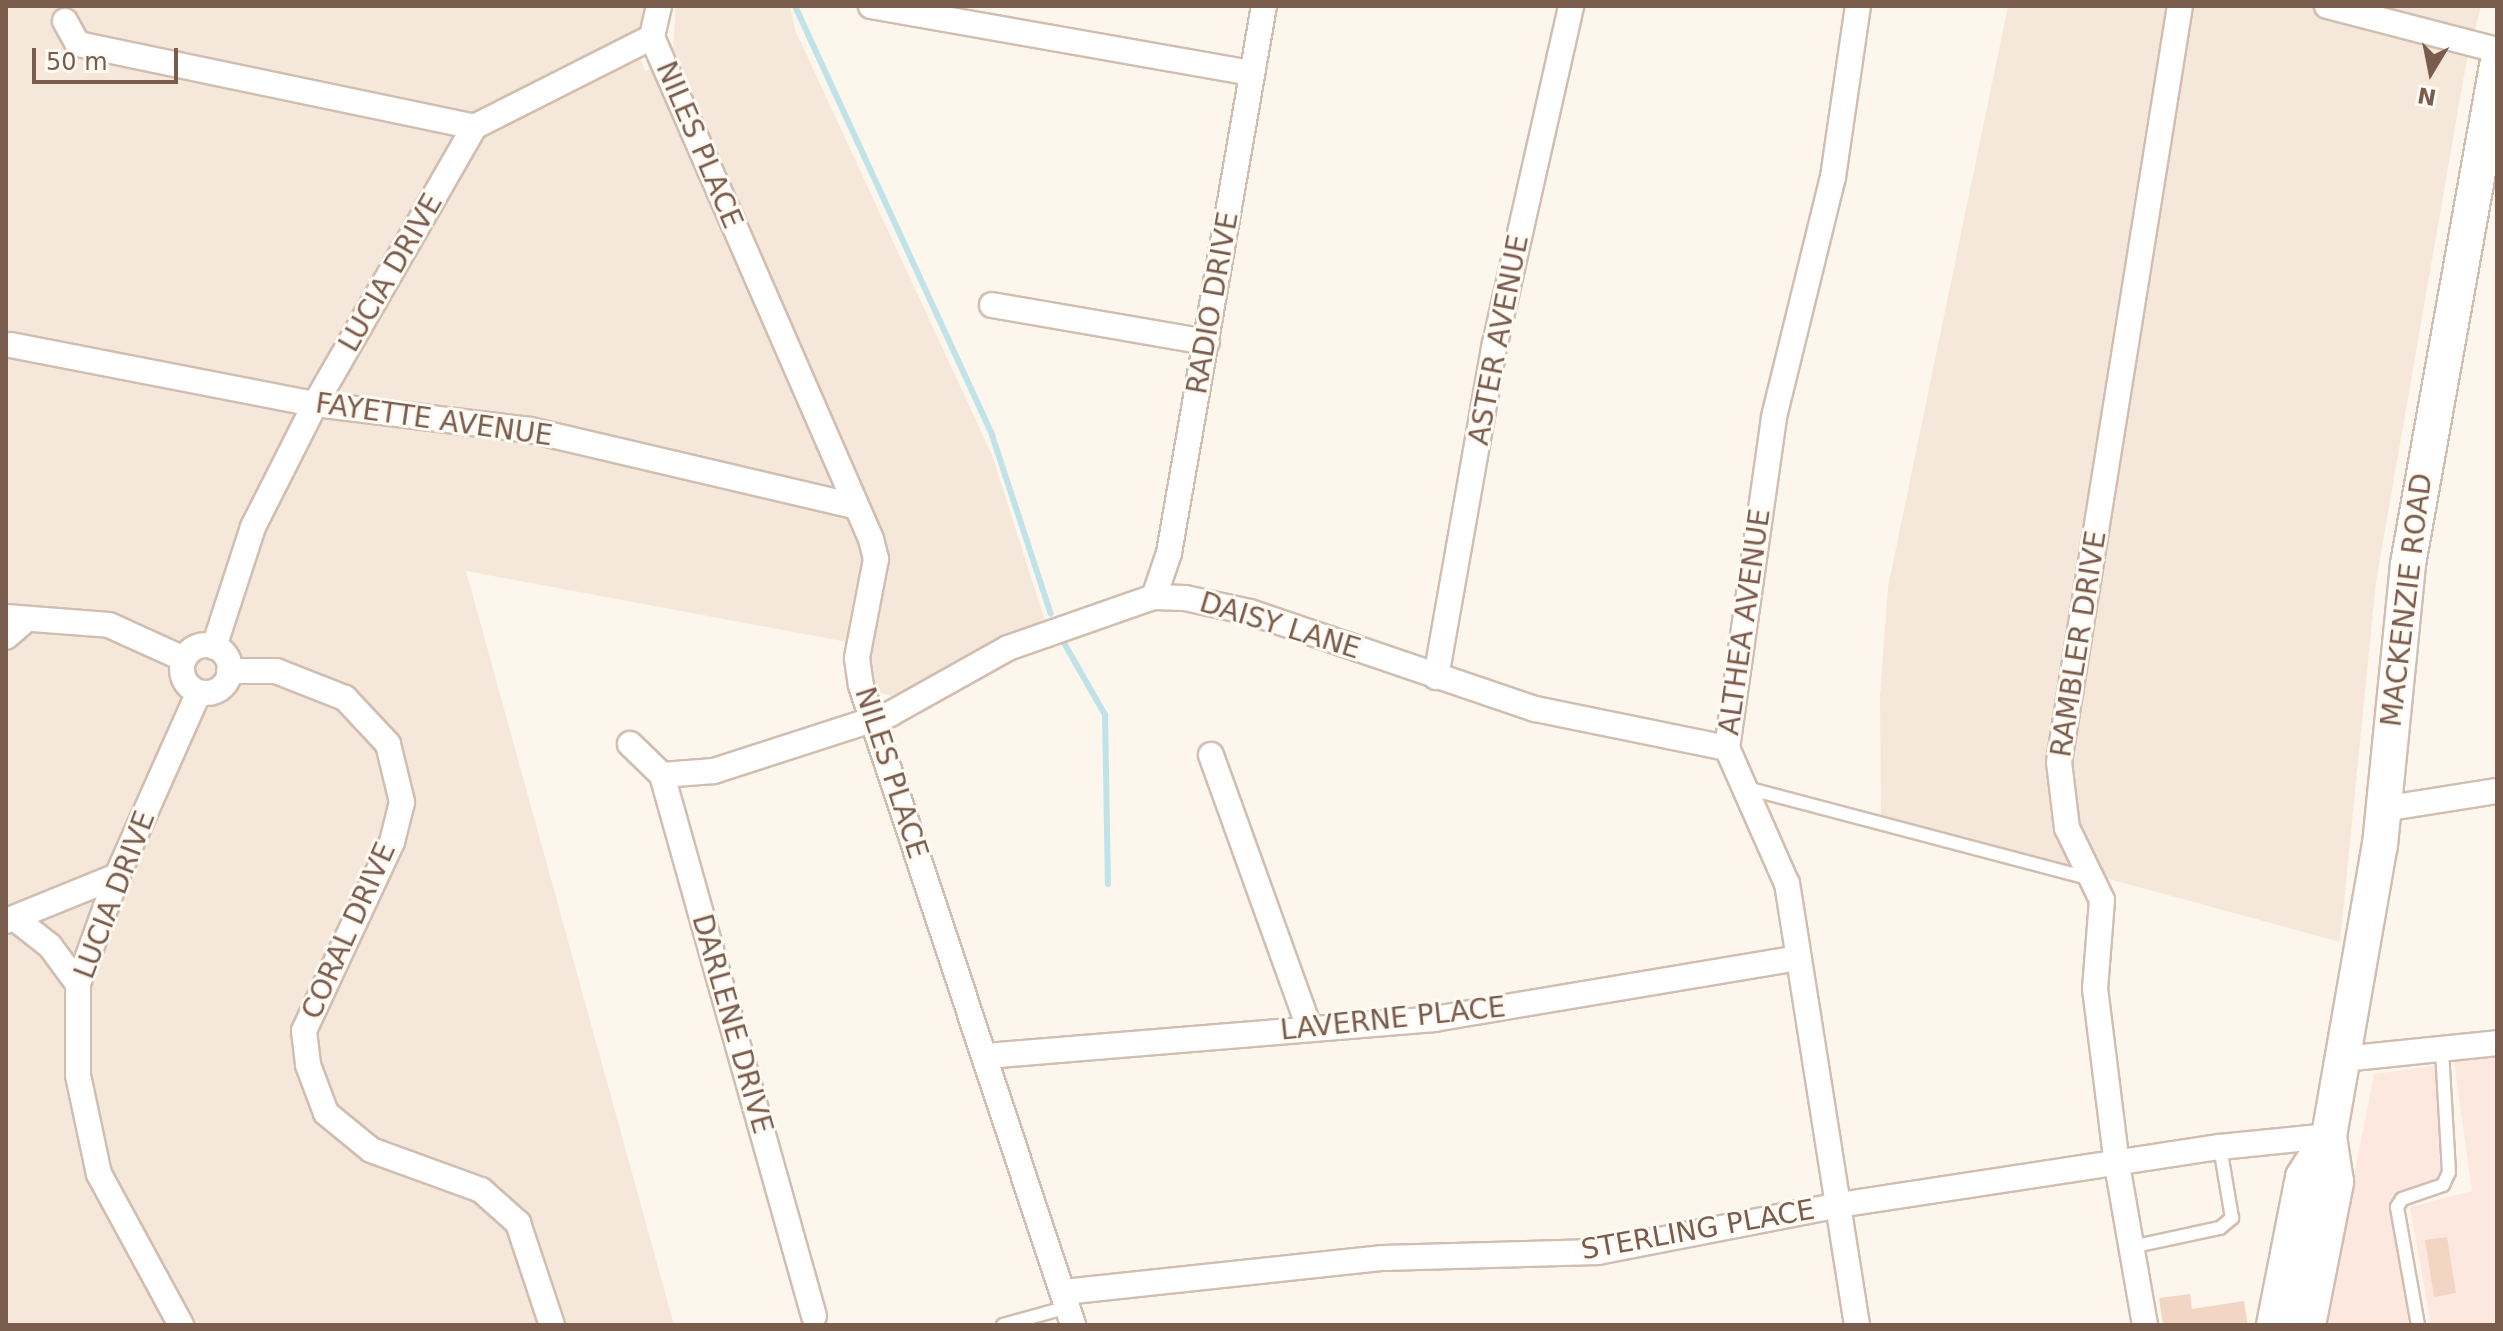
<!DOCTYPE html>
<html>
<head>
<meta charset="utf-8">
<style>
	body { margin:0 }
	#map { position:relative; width:2503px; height:1331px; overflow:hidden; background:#fdf6ec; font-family:"DejaVu Sans",sans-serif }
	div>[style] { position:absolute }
	.residential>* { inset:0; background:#f5e8da }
	.commercial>* { inset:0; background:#fde8e0 }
	.stream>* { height:6px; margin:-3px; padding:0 3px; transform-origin:3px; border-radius:3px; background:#bfe3e8 }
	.building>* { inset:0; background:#f3d5c3 }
	.roads { filter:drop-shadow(2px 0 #d1beb0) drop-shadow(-2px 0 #d1beb0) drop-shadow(0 2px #d1beb0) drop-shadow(0 -2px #d1beb0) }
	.service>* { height:12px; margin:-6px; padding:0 6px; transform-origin:6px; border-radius:6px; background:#fff }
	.minor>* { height:24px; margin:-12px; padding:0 12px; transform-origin:12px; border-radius:12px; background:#fff }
	.minor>.ring { margin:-12px; padding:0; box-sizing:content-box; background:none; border:24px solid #fff; border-radius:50% }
	.secondary>* { height:34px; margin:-17px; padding:0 17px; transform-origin:17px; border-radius:17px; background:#fff }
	span { translate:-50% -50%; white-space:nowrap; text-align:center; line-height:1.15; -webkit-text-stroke:6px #fffaf3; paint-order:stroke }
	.street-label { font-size:28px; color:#7a5c4d }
	.frame { position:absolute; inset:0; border:8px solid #7a5c4d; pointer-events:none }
	.north { position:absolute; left:2391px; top:32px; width:80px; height:80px; -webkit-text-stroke:6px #fffaf3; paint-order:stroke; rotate:190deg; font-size:22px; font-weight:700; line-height:32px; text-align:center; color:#7a5c4d }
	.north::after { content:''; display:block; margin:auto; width:28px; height:36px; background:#7a5c4d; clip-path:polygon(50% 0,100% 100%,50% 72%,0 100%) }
	.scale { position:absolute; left:32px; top:48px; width:146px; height:36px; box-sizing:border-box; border:4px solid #7a5c4d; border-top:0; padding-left:10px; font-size:24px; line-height:28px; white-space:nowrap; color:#7a5c4d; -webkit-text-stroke:6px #fffaf3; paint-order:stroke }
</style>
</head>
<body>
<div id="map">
	<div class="residential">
		<i style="clip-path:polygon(6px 6px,650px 6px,641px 61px,645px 71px,672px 61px,676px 6px,790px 6px,795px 30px,992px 455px,1045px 621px,955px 663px,919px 696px,902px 699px,878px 692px,870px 677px,869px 646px,466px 571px,674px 1325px,6px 1325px)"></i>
		<i style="clip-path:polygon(2008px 6px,2481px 6px,2465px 70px,2376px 582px,2340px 942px,1881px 817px,1880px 696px,1888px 587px)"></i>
	</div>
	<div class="commercial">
		<i style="clip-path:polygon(2497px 1055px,2497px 1325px,2431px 1325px,2410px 1207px,2472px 1191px,2454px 1062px)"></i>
		<i style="clip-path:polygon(2440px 1065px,2442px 1180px,2389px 1201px,2413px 1325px,2325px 1325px,2374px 1074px)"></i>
	</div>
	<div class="stream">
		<i style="left:795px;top:6px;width:472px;rotate:65.3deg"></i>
		<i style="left:992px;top:435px;width:188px;rotate:71.8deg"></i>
		<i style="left:1064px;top:643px;width:83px;rotate:60.3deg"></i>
		<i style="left:1105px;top:715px;width:169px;rotate:89deg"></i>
	</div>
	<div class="building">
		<i style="clip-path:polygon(2447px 1237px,2456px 1293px,2434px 1297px,2425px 1240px)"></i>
		<i style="clip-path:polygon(2190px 1294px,2192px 1309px,2244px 1301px,2248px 1325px,2163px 1325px,2159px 1298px)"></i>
	</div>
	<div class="roads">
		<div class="service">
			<i style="left:1747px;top:788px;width:357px;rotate:14.8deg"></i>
			<i style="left:2131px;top:1247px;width:91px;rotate:-12.1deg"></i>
			<i style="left:2220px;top:1228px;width:16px;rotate:-40deg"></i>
			<i style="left:2232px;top:1218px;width:72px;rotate:-99.6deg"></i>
			<i style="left:1003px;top:1325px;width:67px;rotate:-15.5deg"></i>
			<i style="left:2418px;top:1325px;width:120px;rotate:-100.1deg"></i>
			<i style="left:2397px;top:1207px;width:9px;rotate:-58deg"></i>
			<i style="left:2402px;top:1199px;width:43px;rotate:-18.9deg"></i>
			<i style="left:2443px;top:1185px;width:14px;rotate:-65deg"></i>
			<i style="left:2449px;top:1172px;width:120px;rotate:-93.3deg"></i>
		</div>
		<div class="minor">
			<i style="left:659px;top:6px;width:32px;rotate:103deg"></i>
			<i style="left:652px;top:37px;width:548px;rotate:66.43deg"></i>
			<i style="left:871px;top:539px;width:21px;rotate:76deg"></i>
			<i style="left:876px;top:559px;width:101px;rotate:100.9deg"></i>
			<i style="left:857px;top:658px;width:27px;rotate:82deg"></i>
			<i style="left:861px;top:685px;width:674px;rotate:71.67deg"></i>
			<i style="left:871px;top:6px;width:387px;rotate:10deg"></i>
			<i style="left:2327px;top:6px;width:176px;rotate:14.5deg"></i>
			<i style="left:65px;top:21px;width:26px;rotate:61deg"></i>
			<i style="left:78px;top:44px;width:405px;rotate:11.8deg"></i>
			<i style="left:992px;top:305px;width:218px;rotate:9.8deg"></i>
			<i style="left:11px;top:345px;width:310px;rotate:11deg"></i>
			<i style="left:315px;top:404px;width:217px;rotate:6.9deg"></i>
			<i style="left:530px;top:430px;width:334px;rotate:13.2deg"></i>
			<i style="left:1154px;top:597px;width:46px;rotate:-71.2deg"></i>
			<i style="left:1169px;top:553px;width:555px;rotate:-80.15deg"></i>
			<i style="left:6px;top:617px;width:103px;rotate:4.4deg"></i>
			<i style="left:109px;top:625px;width:82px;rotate:24.4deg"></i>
			<i style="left:6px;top:637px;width:28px;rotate:-41deg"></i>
			<i class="ring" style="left:182px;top:645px;width:24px;height:24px"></i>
			<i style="left:214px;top:647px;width:126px;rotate:-72deg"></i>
			<i style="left:253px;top:527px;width:138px;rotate:-63.2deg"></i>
			<i style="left:315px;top:404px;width:319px;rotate:-60.1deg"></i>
			<i style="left:474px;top:127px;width:199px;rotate:-26.8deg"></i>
			<i style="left:229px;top:671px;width:47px"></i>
			<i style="left:276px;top:671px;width:74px;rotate:21.4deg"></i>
			<i style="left:345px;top:698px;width:63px;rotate:46.9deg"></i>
			<i style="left:388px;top:744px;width:60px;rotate:76.4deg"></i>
			<i style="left:402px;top:802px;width:41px;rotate:104deg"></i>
			<i style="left:392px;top:842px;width:208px;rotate:115deg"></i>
			<i style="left:304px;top:1031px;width:34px;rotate:83deg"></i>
			<i style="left:308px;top:1065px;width:51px;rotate:69.4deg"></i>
			<i style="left:326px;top:1113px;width:58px;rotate:39.4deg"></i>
			<i style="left:371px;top:1150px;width:117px;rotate:20deg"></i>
			<i style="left:481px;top:1190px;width:50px;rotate:41.7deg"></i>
			<i style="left:518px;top:1223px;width:108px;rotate:71.6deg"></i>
			<i style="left:1436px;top:677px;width:338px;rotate:-80deg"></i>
			<i style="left:1495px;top:344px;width:346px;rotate:-77.3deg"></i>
			<i style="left:630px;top:744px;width:45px;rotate:44.1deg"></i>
			<i style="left:662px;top:775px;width:562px;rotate:74.31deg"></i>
			<i style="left:1211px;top:755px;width:289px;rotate:70.2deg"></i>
			<i style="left:662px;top:775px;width:52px;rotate:-4.4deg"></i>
			<i style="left:714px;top:771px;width:185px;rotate:-17.9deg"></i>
			<i style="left:890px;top:714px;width:135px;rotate:-29.2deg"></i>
			<i style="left:1008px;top:648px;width:155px;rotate:-19.3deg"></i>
			<i style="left:1154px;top:597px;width:31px;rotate:2deg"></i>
			<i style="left:1185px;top:598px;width:66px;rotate:12.2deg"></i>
			<i style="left:1250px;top:612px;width:301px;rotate:18.8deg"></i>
			<i style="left:1535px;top:709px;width:196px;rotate:11.5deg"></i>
			<i style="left:2383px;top:809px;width:115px;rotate:-9deg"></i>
			<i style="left:17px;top:920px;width:42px;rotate:38.2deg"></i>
			<i style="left:50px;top:946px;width:47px;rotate:53.6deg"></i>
			<i style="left:6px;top:921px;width:120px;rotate:-22.1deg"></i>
			<i style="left:986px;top:1056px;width:450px;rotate:-4.7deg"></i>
			<i style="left:1434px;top:1019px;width:368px;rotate:-9.5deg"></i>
			<i style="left:2343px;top:1059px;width:155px;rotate:-5.9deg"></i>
			<i style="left:1064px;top:1292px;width:321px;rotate:-6.1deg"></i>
			<i style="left:1383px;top:1258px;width:215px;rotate:-1.6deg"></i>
			<i style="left:1598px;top:1252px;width:246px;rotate:-11deg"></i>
			<i style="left:1839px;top:1205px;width:385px;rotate:-8.7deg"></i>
			<i style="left:2220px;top:1147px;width:110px;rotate:-5.8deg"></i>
			<i style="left:181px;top:1325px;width:172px;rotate:-118.5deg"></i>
			<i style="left:99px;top:1174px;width:101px;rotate:-102deg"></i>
			<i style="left:78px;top:1075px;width:91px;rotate:-90deg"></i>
			<i style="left:78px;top:984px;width:115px;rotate:-70.1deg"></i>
			<i style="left:117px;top:876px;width:201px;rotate:-66deg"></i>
			<i style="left:1857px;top:1325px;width:447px;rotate:-99deg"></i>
			<i style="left:1787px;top:884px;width:149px;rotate:-113.8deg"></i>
			<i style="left:1727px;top:748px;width:334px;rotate:-81.9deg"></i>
			<i style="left:1774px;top:417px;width:247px;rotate:-76.2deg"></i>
			<i style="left:1833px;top:177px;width:173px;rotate:-81.7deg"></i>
			<i style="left:2145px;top:1325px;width:162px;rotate:-99.9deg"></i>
			<i style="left:2117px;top:1165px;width:177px;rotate:-97.1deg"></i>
			<i style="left:2095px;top:989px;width:89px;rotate:-85.5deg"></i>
			<i style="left:2102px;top:900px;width:80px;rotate:-115.9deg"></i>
			<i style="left:2067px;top:828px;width:66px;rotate:-96.9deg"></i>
			<i style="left:2059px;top:762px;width:766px;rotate:-80.91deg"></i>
		</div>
		<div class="secondary">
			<i style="left:2274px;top:1325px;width:151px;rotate:-78.9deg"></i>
			<i style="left:2303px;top:1177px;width:49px;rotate:-57.6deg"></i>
			<i style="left:2308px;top:1325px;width:146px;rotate:-78.9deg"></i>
			<i style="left:2336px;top:1182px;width:47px;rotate:-98.7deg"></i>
			<i style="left:2329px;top:1136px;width:295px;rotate:-80.1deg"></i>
			<i style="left:2380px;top:845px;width:282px;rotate:-84.3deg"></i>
			<i style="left:2408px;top:564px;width:506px;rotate:-79.87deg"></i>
		</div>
	</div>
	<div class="street-label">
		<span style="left:699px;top:145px;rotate:67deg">NILES PLACE</span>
		<span style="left:391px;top:273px;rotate:-60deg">LUCIA DRIVE</span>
		<span style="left:1213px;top:303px;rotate:-80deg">RADIO DRIVE</span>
		<span style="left:1499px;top:340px;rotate:-79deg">ASTER AVENUE</span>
		<span style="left:434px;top:420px;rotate:8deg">FAYETTE AVENUE</span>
		<span style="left:2407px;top:600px;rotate:-83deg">MACKENZIE ROAD</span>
		<span style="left:1745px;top:622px;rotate:-82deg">ALTHEA AVENUE</span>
		<span style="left:1280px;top:626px;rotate:17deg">DAISY LANE</span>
		<span style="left:2079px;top:644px;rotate:-81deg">RAMBLER DRIVE</span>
		<span style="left:891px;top:773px;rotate:72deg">NILES PLACE</span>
		<span style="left:115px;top:895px;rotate:-69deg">LUCIA DRIVE</span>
		<span style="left:349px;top:931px;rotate:-66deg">CORAL DRIVE</span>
		<span style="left:1393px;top:1019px;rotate:-6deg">LAVERNE PLACE</span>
		<span style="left:732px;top:1024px;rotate:74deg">DARLENE DRIVE</span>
		<span style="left:1698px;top:1230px;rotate:-10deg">STERLING PLACE</span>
	</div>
	<div class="frame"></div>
	<div class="north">N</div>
	<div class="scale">50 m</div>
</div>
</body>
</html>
